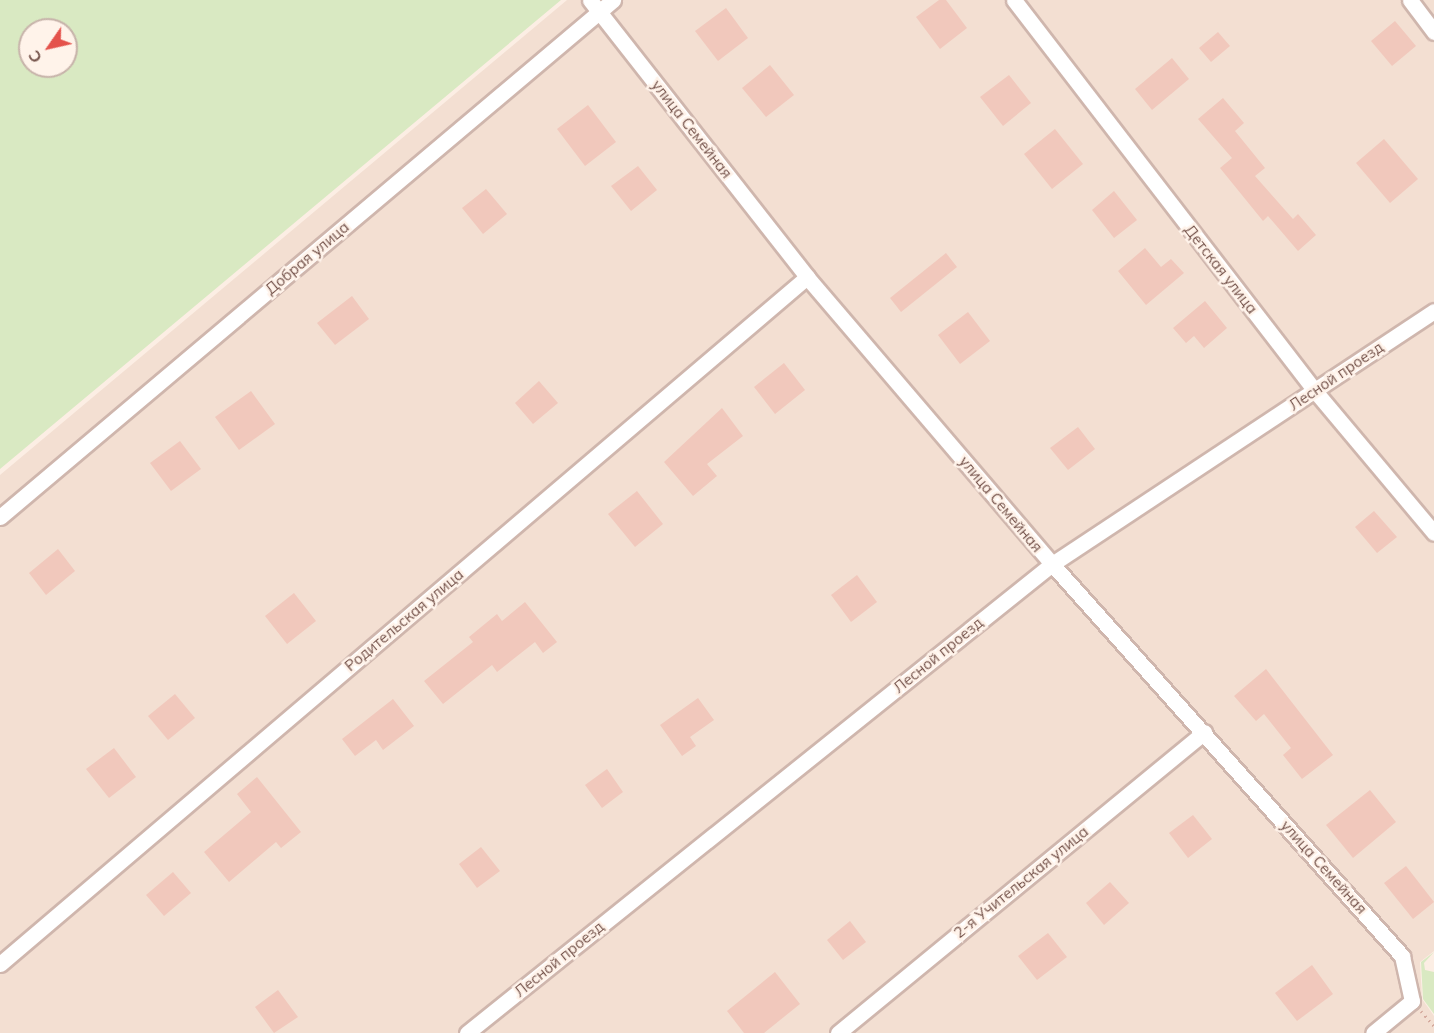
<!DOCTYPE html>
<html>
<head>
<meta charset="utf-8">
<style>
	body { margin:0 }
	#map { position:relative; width:1434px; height:1033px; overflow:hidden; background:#fceee4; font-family:Mulish,sans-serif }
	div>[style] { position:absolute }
	.residential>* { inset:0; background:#f3dfd2 }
	.green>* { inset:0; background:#d9e9c2 }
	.building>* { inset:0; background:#f1c8bc }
	.path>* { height:3px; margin-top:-1.5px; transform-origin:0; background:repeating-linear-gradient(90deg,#d5ab9f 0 1.5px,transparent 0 6px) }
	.roads { filter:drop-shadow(2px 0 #cfb6ad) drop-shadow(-2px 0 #cfb6ad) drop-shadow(0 2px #cfb6ad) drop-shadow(0 -2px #cfb6ad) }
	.minor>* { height:15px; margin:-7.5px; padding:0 7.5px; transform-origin:7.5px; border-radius:7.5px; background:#fff }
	span { translate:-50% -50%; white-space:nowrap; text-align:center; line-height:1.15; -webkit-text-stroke:5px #fff3ea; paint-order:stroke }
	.street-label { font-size:15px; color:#74524a }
	.north { position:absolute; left:18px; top:18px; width:60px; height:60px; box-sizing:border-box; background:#fff3ea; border:2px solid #c7b3aa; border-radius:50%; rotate:236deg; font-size:16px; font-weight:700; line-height:24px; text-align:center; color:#74524a }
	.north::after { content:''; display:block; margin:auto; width:21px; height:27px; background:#e4524b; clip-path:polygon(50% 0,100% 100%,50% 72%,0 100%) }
</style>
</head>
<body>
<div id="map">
	<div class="residential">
		<i style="clip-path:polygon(567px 0,1434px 0,1434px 951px,1420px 962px,1422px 999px,1434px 1016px,1434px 1033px,0 1033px,0 475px)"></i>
	</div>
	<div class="green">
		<i style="clip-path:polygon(evenodd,0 0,561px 0,0 469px,0 0,30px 30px,66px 30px,66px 66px,30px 66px,30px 30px)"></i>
		<i style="clip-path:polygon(1434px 952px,1424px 963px,1425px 970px,1434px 972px,1434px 1014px,1423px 999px,1421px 962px)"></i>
	</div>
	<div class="building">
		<i style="clip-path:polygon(939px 0,946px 0,967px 28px,940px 49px,916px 17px)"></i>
		<i style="clip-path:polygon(726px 8px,748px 38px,718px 61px,695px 31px)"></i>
		<i style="clip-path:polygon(1395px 21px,1416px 46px,1392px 66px,1371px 41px)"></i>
		<i style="clip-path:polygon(1218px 32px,1230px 46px,1211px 62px,1199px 48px)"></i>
		<i style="clip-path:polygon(1172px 58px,1189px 79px,1152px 110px,1135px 89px)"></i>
		<i style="clip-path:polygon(770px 65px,794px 95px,766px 117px,742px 88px)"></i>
		<i style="clip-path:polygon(1009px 75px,1031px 103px,1003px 126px,980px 97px)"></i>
		<i style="clip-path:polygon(1223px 98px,1244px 123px,1235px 131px,1265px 168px,1255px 176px,1293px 219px,1298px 214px,1316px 235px,1298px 251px,1268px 216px,1263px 221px,1220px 168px,1232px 158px,1198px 119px)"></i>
		<i style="clip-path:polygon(588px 105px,616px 142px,585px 166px,557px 129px)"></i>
		<i style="clip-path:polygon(1055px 129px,1083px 164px,1052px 189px,1024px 154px)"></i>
		<i style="clip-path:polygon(1384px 139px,1418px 179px,1390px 203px,1356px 163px)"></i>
		<i style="clip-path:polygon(638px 166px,657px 190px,631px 211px,611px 186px)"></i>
		<i style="clip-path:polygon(486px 189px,507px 214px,483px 234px,462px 208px)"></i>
		<i style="clip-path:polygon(1114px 191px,1137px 220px,1114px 238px,1092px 210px)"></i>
		<i style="clip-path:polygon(1145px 248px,1161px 267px,1171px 259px,1184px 273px,1146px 305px,1118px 271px)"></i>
		<i style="clip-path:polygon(946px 253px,957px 267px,901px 312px,890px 298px)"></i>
		<i style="clip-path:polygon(352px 296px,369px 319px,335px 345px,317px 323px)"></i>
		<i style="clip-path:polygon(1205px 301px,1227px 328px,1204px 348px,1194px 336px,1186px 343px,1173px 328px)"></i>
		<i style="clip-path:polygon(968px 312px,990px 341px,960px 364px,938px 335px)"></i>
		<i style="clip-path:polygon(784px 363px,805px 390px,775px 414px,754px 387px)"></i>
		<i style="clip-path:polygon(539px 381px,558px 403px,533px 424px,515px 403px)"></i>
		<i style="clip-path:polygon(251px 391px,275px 424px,239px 450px,215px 417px)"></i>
		<i style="clip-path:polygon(722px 408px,743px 436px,707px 464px,717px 476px,693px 496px,664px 462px)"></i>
		<i style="clip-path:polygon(1078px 427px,1095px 449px,1068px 470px,1050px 448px)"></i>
		<i style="clip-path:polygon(180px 441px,201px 469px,171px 491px,150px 463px)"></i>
		<i style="clip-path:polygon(637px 491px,663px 524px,635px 547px,608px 514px)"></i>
		<i style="clip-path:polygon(1374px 511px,1397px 537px,1377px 553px,1355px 527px)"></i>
		<i style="clip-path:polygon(58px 549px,75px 571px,46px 595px,29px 573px)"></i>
		<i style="clip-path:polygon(857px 575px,877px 602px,851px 622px,831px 595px)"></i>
		<i style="clip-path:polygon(294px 593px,316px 621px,287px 644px,265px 616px)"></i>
		<i style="clip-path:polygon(525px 602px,557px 642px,543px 653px,535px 642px,497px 672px,492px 665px,443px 704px,424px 681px,473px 642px,469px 637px,497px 614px,502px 621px)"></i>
		<i style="clip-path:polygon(1266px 669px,1333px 755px,1302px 779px,1283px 755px,1291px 748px,1264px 714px,1256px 721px,1234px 696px)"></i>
		<i style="clip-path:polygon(175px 694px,195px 718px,168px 740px,148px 716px)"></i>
		<i style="clip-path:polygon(698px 698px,714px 720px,690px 737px,696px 746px,682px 756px,660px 725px)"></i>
		<i style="clip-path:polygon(393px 699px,414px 726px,383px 750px,376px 740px,355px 756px,342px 739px)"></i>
		<i style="clip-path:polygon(114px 748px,136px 777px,109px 798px,86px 769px)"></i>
		<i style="clip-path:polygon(607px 769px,623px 792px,602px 808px,585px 785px)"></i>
		<i style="clip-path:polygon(257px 777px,301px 832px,281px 848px,276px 842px,229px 882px,204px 852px,251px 812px,237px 794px)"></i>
		<i style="clip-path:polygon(1370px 790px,1396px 822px,1353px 858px,1326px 825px)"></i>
		<i style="clip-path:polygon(1193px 815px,1212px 839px,1188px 858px,1169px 833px)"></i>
		<i style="clip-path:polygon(481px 847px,500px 871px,477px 888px,459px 864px)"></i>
		<i style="clip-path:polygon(1406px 866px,1434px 902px,1413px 919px,1384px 883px)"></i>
		<i style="clip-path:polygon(173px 872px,191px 893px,164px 916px,146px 895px)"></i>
		<i style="clip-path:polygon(1110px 882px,1129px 903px,1104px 925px,1086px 903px)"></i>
		<i style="clip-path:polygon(850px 921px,866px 942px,843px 960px,827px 940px)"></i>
		<i style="clip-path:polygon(1048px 933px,1067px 957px,1037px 980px,1018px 956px)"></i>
		<i style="clip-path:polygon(1312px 965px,1333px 994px,1297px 1021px,1275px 993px)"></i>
		<i style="clip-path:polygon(775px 972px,800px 1004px,764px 1033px,744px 1033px,727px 1011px)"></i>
		<i style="clip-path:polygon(278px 990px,298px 1017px,274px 1033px,255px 1007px)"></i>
	</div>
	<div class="path">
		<i style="left:1421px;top:1011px;width:20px;rotate:49deg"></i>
	</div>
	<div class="roads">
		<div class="minor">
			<i style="left:590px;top:0;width:352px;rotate:51.9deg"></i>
			<i style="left:807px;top:277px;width:377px;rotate:49.5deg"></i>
			<i style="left:1052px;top:564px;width:526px;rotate:48.24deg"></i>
			<i style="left:1402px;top:956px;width:46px;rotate:77.5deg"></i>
			<i style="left:1412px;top:1001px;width:50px;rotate:140.6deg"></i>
			<i style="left:1014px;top:0;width:493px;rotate:52.4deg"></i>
			<i style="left:1315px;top:391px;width:185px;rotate:50deg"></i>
			<i style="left:1410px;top:0;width:40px;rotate:53deg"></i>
			<i style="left:0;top:517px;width:802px;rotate:-40.14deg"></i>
			<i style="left:0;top:964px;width:1060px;rotate:-40.41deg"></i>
			<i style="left:467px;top:1033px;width:750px;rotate:-38.72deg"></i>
			<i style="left:1052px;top:564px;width:458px;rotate:-33.5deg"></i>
			<i style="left:838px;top:1033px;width:474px;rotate:-39.4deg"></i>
		</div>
	</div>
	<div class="street-label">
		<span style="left:692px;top:129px;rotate:52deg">улица Семейная</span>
		<span style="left:307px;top:258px;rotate:-40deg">Добрая улица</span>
		<span style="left:1221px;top:269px;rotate:52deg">Детская улица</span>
		<span style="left:1336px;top:376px;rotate:-34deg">Лесной проезд</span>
		<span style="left:1001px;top:504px;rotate:50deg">улица Семейная</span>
		<span style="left:404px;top:620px;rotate:-40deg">Родительская улица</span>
		<span style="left:938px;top:655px;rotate:-39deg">Лесной проезд</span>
		<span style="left:1324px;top:867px;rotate:48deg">улица Семейная</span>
		<span style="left:1021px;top:882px;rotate:-39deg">2-я Учительская улица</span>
		<span style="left:559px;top:959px;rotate:-39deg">Лесной проезд</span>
	</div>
	<div class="north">С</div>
</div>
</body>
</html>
